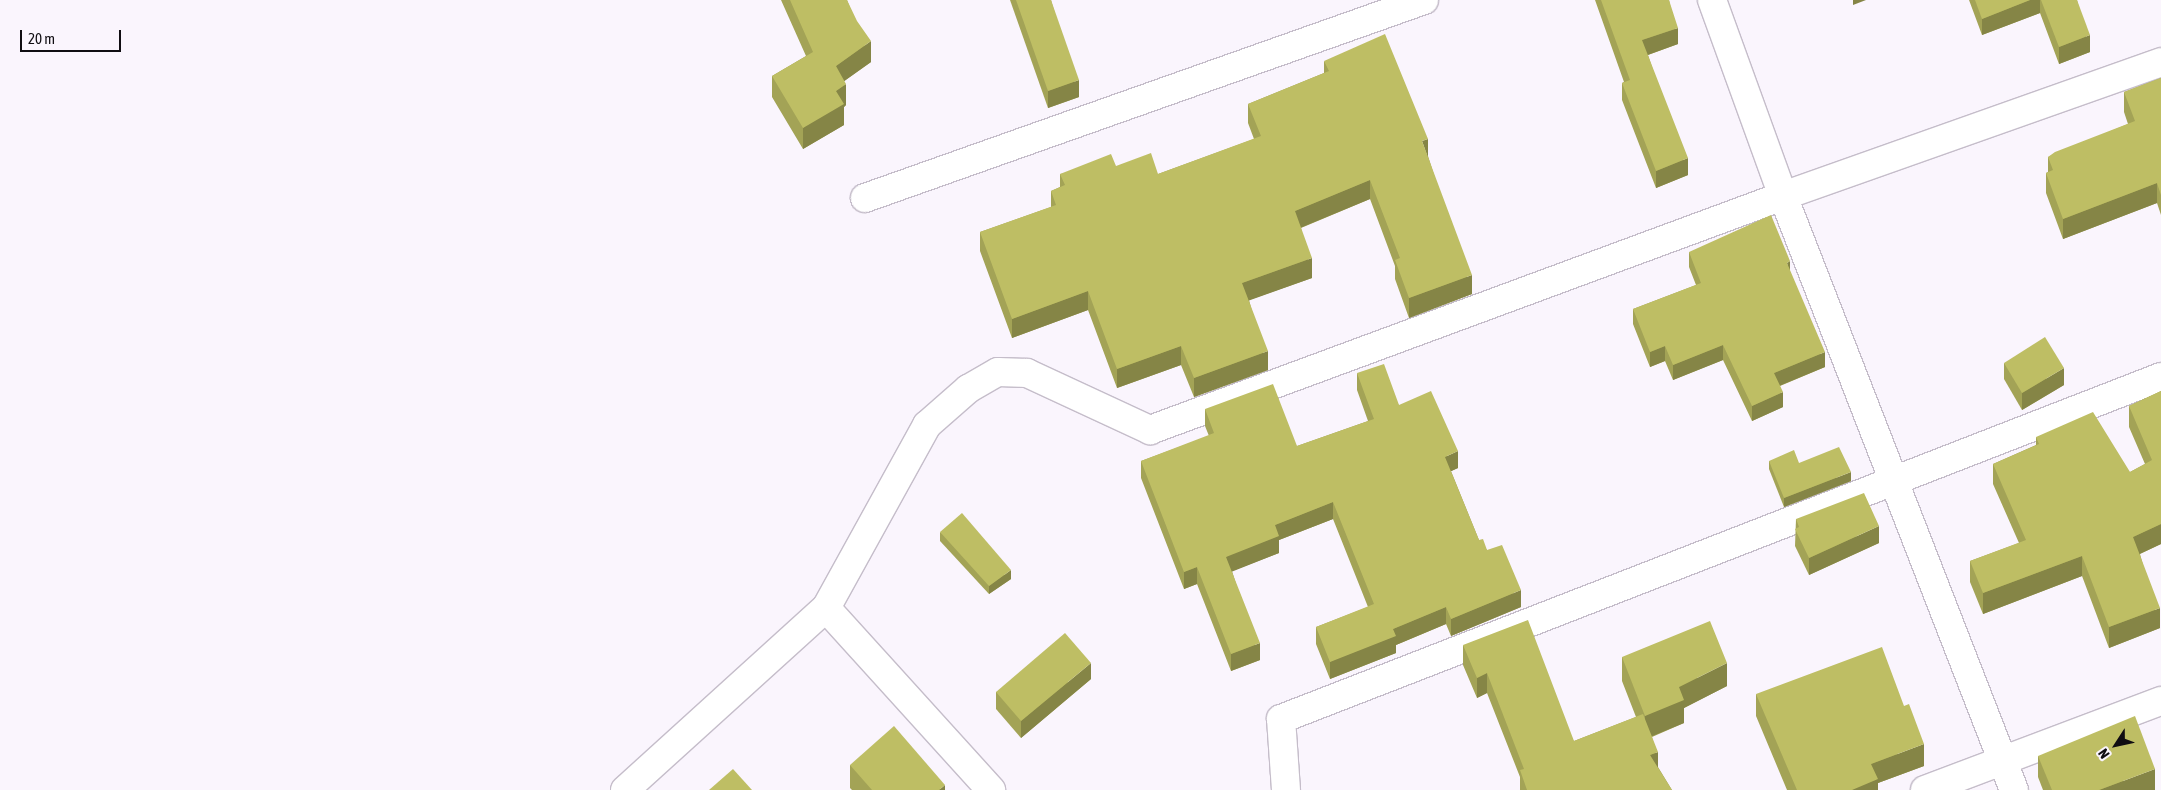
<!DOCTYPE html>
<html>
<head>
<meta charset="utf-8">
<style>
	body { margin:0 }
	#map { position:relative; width:2161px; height:790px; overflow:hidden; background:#faf5fd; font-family:"Asap Condensed",sans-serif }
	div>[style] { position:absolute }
	.roads { filter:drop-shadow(1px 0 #c5bdca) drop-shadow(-1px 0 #c5bdca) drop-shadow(0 1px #c5bdca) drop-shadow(0 -1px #c5bdca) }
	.street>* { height:28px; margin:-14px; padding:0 14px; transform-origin:14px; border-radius:14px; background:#fff }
	.wall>* { inset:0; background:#a3a356 }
	.shaded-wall>* { inset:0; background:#858546 }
	.building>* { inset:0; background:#bebe64 }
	span { translate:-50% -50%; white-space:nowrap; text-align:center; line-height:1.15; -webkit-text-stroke:4px #faf5fd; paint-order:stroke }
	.north { position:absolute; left:2091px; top:720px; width:50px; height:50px; -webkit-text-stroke:4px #faf5fd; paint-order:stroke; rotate:235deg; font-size:14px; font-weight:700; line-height:20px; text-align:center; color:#100d12 }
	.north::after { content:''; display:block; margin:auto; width:18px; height:22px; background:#100d12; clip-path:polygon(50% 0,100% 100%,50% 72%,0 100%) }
	.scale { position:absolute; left:20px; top:30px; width:101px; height:22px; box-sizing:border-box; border:2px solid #100d12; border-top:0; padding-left:6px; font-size:15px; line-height:18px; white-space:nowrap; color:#100d12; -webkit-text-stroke:4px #faf5fd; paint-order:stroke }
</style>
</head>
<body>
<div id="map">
	<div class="roads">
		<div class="street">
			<i style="left:1712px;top:0;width:208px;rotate:70.1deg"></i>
			<i style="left:1783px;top:196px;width:637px;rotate:68.75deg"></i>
			<i style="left:865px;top:198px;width:593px;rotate:-19.5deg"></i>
			<i style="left:826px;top:608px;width:246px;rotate:47.8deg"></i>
			<i style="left:625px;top:790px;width:271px;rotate:-42.2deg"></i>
			<i style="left:826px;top:608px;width:209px;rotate:-61.1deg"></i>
			<i style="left:927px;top:425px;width:55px;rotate:-41.3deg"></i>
			<i style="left:968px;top:389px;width:34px;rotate:-30deg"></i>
			<i style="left:998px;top:372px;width:29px;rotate:2deg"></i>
			<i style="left:1027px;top:373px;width:136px;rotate:24.9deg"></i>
			<i style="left:1150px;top:430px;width:675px;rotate:-20.29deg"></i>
			<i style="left:1783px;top:196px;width:401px;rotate:-19.5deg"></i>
			<i style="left:1286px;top:790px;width:71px;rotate:-94deg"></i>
			<i style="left:1281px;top:719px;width:944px;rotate:-21.24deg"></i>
			<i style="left:1925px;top:790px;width:252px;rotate:-20.7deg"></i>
		</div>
	</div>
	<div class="wall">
		<i style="clip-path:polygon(781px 0,847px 0,871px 62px,844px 81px,846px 105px,844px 107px,844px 125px,803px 149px,772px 97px,772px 76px,806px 56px)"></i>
		<i style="clip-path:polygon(1010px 0,1051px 0,1079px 97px,1048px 108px)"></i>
		<i style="clip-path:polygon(1595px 0,1669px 0,1678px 44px,1648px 55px,1688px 175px,1656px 188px,1622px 100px,1622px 83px,1624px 82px)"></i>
		<i style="clip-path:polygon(1969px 0,2077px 0,2090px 52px,2059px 64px,2040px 13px,1982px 35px)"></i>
		<i style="clip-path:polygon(1324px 61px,1428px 156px,1472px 294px,1409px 318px,1395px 279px,1395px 266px,1370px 199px,1301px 228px,1312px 278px,1249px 300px,1268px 370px,1194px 397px,1181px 365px,1117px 388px,1088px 310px,1012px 338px,980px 251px,980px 232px,1051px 207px,1051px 191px,1060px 187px,1060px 174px,1116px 166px,1158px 174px,1254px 139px,1248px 123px,1248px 104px,1324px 73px)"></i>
		<i style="clip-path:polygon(2161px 78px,2161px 215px,2157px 203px,2063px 239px,2046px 193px,2046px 173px,2048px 172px,2048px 157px,2128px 124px,2124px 112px,2124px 92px)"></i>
		<i style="clip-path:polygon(1689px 252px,1790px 272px,1825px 367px,1780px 386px,1783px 407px,1752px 421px,1723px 360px,1673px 380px,1665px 361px,1650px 367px,1633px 324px,1633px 309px,1696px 285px,1689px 267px)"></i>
		<i style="clip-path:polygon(2004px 363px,2064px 385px,2022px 410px,2004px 379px)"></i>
		<i style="clip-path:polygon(1357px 373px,1399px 405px,1458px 468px,1451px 471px,1479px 540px,1487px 550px,1521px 607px,1451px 636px,1446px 624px,1396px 645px,1396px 653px,1330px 679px,1316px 644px,1316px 627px,1368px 607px,1333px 519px,1279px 540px,1279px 553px,1232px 571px,1260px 660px,1231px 671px,1197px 584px,1184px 589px,1141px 478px,1141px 461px,1209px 436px,1205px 426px,1205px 409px,1297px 446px,1368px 421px,1357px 390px)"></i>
		<i style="clip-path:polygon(2161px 391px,2161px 544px,2140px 554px,2160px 628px,2109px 648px,2082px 576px,1983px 614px,1970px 582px,1970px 561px,2019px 543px,1993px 484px,1993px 464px,2036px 445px,2036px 437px,2130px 472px,2145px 464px,2129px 427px,2129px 406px)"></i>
		<i style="clip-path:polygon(1769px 461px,1851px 481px,1784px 507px,1769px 469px)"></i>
		<i style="clip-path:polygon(1796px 519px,1879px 543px,1809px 575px,1795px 546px)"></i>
		<i style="clip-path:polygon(940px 532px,1011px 579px,989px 594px,940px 541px)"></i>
		<i style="clip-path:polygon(1463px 645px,1574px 741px,1636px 717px,1622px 681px,1622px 657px,1727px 686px,1684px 708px,1684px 723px,1652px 737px,1658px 767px,1672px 790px,1520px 790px,1520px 777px,1487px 693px,1477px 698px,1463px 665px)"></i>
		<i style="clip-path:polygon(1091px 679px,1021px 738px,996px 709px,996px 692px)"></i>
		<i style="clip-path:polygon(1756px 694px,1924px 766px,1878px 783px,1878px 790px,1787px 790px,1756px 716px)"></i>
		<i style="clip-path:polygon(2038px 756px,2155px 790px,2043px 790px,2038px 777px)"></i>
		<i style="clip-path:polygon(850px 765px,945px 790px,852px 790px,850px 788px)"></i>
	</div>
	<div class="shaded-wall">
		<i style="clip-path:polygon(1853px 0,1866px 0,1853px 5px)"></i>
		<i style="clip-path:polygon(2030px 0,2040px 0,2040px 13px,1982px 35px,1982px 19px)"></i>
		<i style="clip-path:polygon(1678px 28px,1678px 44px,1642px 57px,1642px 40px)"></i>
		<i style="clip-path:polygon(2090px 35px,2090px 52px,2059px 64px,2059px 47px)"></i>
		<i style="clip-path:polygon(871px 41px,871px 62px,836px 87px,836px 66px)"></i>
		<i style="clip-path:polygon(1079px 80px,1079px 97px,1048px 108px,1048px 91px)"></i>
		<i style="clip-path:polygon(846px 84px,846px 105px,844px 107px,844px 125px,803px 149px,803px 128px,836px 91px)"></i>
		<i style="clip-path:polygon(1428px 139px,1428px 158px,1422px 141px)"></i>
		<i style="clip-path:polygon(1688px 158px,1688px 175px,1656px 188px,1656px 171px)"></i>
		<i style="clip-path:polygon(1370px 180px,1370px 199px,1295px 230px,1295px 211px)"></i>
		<i style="clip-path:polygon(2157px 183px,2157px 203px,2063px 239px,2063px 219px)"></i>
		<i style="clip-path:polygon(1312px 258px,1312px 278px,1242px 303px,1242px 283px)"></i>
		<i style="clip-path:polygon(1790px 261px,1790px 276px,1787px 263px)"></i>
		<i style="clip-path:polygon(1472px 275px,1472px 294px,1409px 318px,1409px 298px)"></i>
		<i style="clip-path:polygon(1088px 291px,1088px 310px,1012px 338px,1012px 319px)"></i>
		<i style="clip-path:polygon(1723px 345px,1723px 360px,1673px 380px,1673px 365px)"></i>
		<i style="clip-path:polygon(1181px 346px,1181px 365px,1117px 388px,1117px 369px)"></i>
		<i style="clip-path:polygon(1665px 346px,1665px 361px,1650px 367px,1650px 352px)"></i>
		<i style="clip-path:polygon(1268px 351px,1268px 370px,1194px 397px,1194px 378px)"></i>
		<i style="clip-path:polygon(1825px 352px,1825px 367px,1774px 388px,1774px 373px)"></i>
		<i style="clip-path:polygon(2064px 368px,2064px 385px,2022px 410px,2022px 393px)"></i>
		<i style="clip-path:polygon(1783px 392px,1783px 407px,1752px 421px,1752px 406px)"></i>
		<i style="clip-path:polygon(1458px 451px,1458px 468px,1445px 474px,1445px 457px)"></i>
		<i style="clip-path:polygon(1851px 472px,1851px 481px,1784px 507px,1784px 498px)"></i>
		<i style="clip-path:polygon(1333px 502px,1333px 519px,1279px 540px,1279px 553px,1226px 574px,1226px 557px,1275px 525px)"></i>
		<i style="clip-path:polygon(2161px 524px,2161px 544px,2133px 557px,2133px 537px)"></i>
		<i style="clip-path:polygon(1879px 526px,1879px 543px,1809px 575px,1809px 558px)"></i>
		<i style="clip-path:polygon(2082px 556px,2082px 576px,1983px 614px,1983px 593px)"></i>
		<i style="clip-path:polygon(1197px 567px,1197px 584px,1184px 589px,1184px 572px)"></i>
		<i style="clip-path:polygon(1011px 570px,1011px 579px,989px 594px,989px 586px)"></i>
		<i style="clip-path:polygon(1521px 590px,1521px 607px,1451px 636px,1451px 619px)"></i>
		<i style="clip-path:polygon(1446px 607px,1446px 624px,1396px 645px,1396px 653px,1330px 679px,1330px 662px,1393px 629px)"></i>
		<i style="clip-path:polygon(2160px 608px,2160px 628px,2109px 648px,2109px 627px)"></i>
		<i style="clip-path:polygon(1260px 643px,1260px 660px,1231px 671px,1231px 654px)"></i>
		<i style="clip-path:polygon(1091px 663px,1091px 679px,1021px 738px,1021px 721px)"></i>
		<i style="clip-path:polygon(1727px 663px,1727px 686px,1684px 708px,1684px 723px,1645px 739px,1645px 716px,1679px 687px)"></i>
		<i style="clip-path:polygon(1487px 673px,1487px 693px,1477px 698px,1477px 678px)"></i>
		<i style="clip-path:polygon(1924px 744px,1924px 766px,1878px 783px,1878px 790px,1852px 790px,1871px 764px)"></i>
		<i style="clip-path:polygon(1658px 752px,1658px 772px,1650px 755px)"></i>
		<i style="clip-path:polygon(2155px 769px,2155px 790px,2099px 790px)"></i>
		<i style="clip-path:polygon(945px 785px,945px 790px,939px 790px)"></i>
	</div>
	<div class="building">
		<i style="clip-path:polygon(790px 0,847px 0,857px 21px,871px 41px,836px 66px,846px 84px,836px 91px,844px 104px,803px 128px,772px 76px,813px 52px)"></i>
		<i style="clip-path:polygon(1016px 0,1051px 0,1079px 80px,1048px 91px)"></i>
		<i style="clip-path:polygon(1601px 0,1669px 0,1678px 28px,1642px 40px,1688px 158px,1656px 171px,1622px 83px,1630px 80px)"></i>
		<i style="clip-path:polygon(1975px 0,2030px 0,1982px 19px)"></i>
		<i style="clip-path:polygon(2041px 0,2077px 0,2090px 35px,2059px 47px)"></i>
		<i style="clip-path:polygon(1385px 34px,1428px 139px,1422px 141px,1472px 275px,1409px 298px,1395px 260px,1400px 258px,1370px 180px,1295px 211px,1312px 258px,1242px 283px,1268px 351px,1194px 378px,1181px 346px,1117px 369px,1088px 291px,1012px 319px,980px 232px,1056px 205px,1051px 191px,1065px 185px,1060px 174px,1111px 154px,1116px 166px,1151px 153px,1158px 174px,1261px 136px,1248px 104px,1329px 71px,1324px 61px)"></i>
		<i style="clip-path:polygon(2161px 78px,2161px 195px,2157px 183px,2063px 219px,2046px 173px,2053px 170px,2048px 157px,2055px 152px,2135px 121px,2124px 92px)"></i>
		<i style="clip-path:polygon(1771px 215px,1790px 261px,1787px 263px,1825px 352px,1774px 373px,1783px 392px,1752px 406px,1723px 345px,1673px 365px,1665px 346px,1650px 352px,1633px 309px,1701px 283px,1689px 252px)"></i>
		<i style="clip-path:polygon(2045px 337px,2064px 368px,2022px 393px,2004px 363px)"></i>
		<i style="clip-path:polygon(1384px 364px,1399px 405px,1431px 391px,1458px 451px,1445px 457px,1479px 540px,1483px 539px,1487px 550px,1502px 545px,1521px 590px,1451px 619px,1446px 607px,1393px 629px,1396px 636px,1330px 662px,1316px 627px,1374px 604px,1333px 502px,1275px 525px,1279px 536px,1226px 557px,1260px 643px,1231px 654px,1197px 567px,1184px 572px,1141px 461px,1214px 433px,1205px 409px,1273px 384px,1297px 446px,1374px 419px,1357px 373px)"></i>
		<i style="clip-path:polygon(2161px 391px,2161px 524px,2133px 537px,2160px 608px,2109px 627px,2082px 556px,1983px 593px,1970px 561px,2026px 540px,1993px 464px,2039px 444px,2036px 437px,2093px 412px,2130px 472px,2152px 460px,2129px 406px)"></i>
		<i style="clip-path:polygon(1839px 447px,1851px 472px,1784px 498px,1769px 461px,1794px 450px,1799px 463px)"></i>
		<i style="clip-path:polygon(1864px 493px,1879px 526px,1809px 558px,1795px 529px,1799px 527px,1796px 519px)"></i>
		<i style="clip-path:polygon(962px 513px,1011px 570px,989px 586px,940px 532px)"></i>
		<i style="clip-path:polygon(1528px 620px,1574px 741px,1643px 714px,1658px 752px,1650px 755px,1672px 790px,1527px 790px,1520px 770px,1524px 769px,1487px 673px,1477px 678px,1463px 645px)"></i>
		<i style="clip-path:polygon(1710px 621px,1727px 663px,1679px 687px,1684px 700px,1645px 716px,1622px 657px)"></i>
		<i style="clip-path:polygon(1065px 633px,1091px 663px,1021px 721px,996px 692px)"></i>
		<i style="clip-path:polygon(1882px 647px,1904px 706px,1909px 704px,1924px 744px,1871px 764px,1878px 779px,1852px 790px,1797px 790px,1756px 694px)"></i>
		<i style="clip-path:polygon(2135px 716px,2155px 769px,2099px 790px,2052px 790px,2038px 756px)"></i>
		<i style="clip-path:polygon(894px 726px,945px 785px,939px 790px,872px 790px,850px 765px)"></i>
		<i style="clip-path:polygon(733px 769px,752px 790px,709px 790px)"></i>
	</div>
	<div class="north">N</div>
	<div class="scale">20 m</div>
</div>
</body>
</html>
